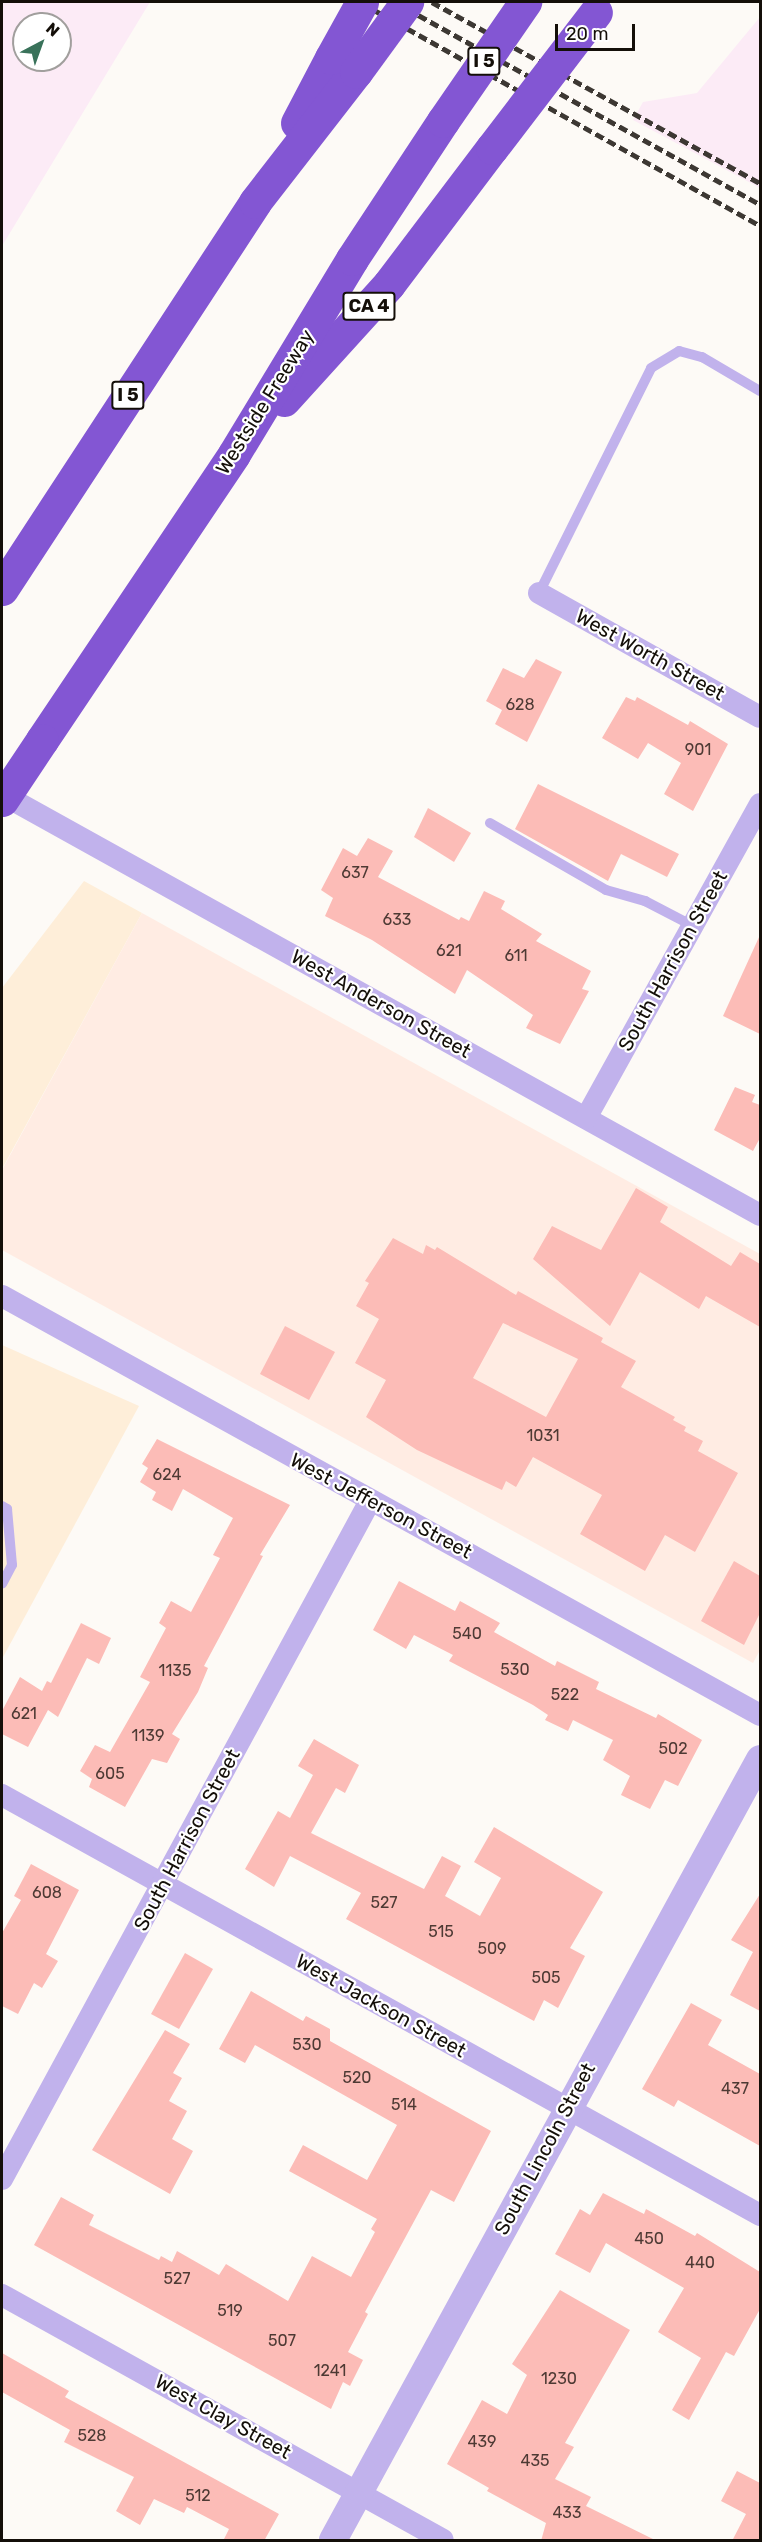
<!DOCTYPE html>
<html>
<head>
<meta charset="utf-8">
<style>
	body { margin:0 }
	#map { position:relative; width:762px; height:2542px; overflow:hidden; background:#fdfaf6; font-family:Rubik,sans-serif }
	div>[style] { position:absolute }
	.built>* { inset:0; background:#feeed9 }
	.industrial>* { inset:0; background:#fcebf6 }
	.education>* { inset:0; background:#ffece3 }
	.building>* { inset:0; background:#fcbcb7 }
	.service>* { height:10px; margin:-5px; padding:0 5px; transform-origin:5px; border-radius:5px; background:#c1b2ec }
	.minor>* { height:22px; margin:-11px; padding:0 11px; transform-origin:11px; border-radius:11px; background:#c1b2ec }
	.tertiary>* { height:28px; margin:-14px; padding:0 14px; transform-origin:14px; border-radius:14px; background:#c1b2ec }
	.motorway>* { height:33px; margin:-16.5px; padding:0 16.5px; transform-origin:16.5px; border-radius:16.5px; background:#8356d3 }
	.rail>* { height:4.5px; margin-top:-2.25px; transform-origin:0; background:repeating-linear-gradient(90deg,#3d3833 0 9px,transparent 0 13.5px) }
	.motorway-bridge>* { height:33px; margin:-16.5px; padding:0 16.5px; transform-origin:16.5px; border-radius:16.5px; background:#8356d3 }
	span { translate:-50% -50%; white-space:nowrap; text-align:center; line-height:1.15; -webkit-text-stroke:4.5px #fff; paint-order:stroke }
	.number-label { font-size:16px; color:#4e3a34 }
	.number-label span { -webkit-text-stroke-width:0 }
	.shield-label span { padding:2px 4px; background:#fff; border:2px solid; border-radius:4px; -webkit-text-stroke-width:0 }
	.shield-label { font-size:18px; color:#140f09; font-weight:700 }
	.street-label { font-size:20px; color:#140f09 }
	.frame { position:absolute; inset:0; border:3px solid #140f09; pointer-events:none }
	.north { position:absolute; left:12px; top:12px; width:60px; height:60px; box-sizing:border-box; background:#fff; border:2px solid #a19f9d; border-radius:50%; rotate:41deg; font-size:16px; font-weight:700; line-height:24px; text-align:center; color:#140f09 }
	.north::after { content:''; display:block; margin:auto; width:21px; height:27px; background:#39725a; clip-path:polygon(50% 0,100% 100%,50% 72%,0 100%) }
	.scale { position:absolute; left:555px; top:24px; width:80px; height:27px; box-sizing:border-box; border:3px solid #140f09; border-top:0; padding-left:8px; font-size:18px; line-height:21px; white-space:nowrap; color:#140f09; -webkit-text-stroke:4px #fff; paint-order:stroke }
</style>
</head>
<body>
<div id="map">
	<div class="built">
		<i style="clip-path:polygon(84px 881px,142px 913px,2px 1169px,2px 988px)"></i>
		<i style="clip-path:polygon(2px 1345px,139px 1406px,2px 1659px)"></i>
	</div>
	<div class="industrial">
		<i style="clip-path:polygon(evenodd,2px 2px,150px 2px,2px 246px,2px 2px,24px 24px,60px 24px,60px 60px,24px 60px,24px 24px)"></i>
		<i style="clip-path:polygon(760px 17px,760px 188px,633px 120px,643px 102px,697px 93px)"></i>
	</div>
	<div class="education">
		<i style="clip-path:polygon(142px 913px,760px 1254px,760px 1650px,753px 1663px,2px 1250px,2px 1170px)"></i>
	</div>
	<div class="building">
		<i style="clip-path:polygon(536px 659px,562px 672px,527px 742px,495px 724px,502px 710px,486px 701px,503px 668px,524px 678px)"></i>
		<i style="clip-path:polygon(626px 697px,635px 701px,637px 697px,688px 725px,690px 721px,728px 744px,693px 811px,664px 794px,681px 763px,648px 743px,638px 759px,602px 738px)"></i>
		<i style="clip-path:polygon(538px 784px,679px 854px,667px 877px,621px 854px,608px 881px,515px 829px)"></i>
		<i style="clip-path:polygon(428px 808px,471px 833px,454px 862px,414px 837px)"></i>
		<i style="clip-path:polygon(368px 838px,393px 851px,378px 877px,459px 920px,461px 917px,469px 921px,484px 891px,505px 901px,501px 909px,542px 934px,536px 941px,591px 971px,582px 989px,589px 991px,560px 1044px,526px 1028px,533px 1015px,467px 970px,455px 994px,372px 940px,325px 916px,333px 898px,321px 890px,343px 848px,357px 856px)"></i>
		<i style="clip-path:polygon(760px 935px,760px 1034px,723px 1016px)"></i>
		<i style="clip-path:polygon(735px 1087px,755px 1095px,752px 1102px,760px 1105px,760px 1138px,753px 1151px,714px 1130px)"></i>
		<i style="clip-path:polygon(636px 1188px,668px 1207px,660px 1222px,731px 1266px,740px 1252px,760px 1264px,760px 1327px,706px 1296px,699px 1309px,640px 1272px,610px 1326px,533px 1259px,552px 1226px,601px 1250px)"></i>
		<i style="clip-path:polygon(evenodd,393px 1238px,423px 1254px,426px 1245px,435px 1250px,437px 1247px,516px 1295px,518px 1291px,603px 1338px,601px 1342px,636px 1361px,621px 1387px,675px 1417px,673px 1420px,686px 1427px,684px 1431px,703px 1441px,698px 1451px,738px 1473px,695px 1552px,665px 1535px,645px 1571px,580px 1534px,602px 1495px,533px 1457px,516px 1487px,506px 1481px,502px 1490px,417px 1450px,366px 1417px,386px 1380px,355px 1363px,379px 1319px,356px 1306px,369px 1283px,365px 1281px,393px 1238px,503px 1323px,578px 1359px,546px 1417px,473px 1378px,503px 1323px)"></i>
		<i style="clip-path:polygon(285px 1326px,335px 1352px,309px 1400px,260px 1374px)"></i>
		<i style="clip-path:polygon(157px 1439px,290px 1505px,260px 1555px,263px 1556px,204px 1666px,208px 1668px,198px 1692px,172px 1734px,180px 1739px,167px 1763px,152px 1759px,125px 1807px,89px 1787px,92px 1779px,80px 1771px,95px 1745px,110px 1752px,150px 1682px,140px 1677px,166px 1628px,159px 1623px,171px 1601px,191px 1612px,220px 1558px,213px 1555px,233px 1518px,183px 1489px,172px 1511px,152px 1500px,156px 1492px,140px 1482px,148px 1468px,142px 1464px)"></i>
		<i style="clip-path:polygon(734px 1561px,760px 1576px,760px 1613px,744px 1645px,701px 1621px)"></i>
		<i style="clip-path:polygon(399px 1581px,455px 1611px,460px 1601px,500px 1623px,494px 1632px,555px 1666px,557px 1661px,599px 1682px,596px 1689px,656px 1718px,658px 1714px,702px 1740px,678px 1786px,665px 1780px,650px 1809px,621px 1795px,630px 1776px,603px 1760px,613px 1740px,573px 1720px,568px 1731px,545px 1720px,548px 1715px,533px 1705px,449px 1661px,453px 1655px,414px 1635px,406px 1649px,373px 1630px)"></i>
		<i style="clip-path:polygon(81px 1623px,111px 1638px,99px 1664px,87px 1658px,58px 1717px,48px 1710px,28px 1747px,2px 1734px,2px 1711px,20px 1677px,42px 1691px,47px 1681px,51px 1683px)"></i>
		<i style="clip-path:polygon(314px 1739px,359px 1765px,345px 1793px,336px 1788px,311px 1833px,424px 1889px,442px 1856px,461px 1866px,445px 1896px,480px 1916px,501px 1878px,474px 1862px,494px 1827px,603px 1892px,570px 1948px,585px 1956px,558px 2008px,544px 2000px,534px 2021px,346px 1919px,361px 1893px,290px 1856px,274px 1887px,245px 1869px,278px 1811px,290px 1818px,313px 1775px,298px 1766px)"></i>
		<i style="clip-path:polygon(31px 1864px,79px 1890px,46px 1954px,58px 1961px,42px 1988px,34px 1983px,18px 2014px,2px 2006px,2px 1933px,21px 1900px,14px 1896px)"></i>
		<i style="clip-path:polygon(760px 1894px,760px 2011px,730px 1995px,753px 1952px,731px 1940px)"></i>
		<i style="clip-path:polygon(185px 1953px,213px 1969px,179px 2029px,151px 2014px)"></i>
		<i style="clip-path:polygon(251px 1991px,303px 2021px,306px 2016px,330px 2029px,330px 2041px,491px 2131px,454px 2202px,431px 2190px,365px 2312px,368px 2314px,348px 2352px,363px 2360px,350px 2386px,343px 2382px,331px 2409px,34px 2245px,61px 2197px,94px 2215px,89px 2225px,159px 2260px,161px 2256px,172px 2262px,177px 2251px,219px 2275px,226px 2264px,288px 2301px,312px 2256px,351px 2277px,375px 2232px,371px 2229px,377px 2219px,289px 2171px,303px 2145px,367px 2180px,397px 2125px,255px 2045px,245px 2063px,219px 2049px)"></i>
		<i style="clip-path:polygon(691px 2003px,722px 2020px,708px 2045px,760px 2074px,760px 2146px,678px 2100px,674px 2107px,642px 2089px)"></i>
		<i style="clip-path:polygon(165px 2030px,190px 2044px,173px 2073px,182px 2078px,169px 2101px,187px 2111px,172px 2139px,193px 2151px,170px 2194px,92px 2150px)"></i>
		<i style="clip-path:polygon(603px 2193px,644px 2214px,646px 2209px,695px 2236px,697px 2233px,760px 2272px,760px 2309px,734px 2356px,726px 2352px,689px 2420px,672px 2410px,701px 2358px,658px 2332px,684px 2288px,606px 2243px,590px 2273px,555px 2254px,580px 2209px,590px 2215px)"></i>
		<i style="clip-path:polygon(560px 2290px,630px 2330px,565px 2443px,574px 2447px,555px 2479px,591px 2497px,586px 2506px,657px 2541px,541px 2541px,546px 2523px,487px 2491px,489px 2488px,447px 2464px,482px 2400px,507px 2414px,527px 2375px,512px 2364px)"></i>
		<i style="clip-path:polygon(2px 2353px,69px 2391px,65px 2397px,279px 2514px,264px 2541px,223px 2541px,229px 2529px,187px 2507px,184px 2513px,154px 2499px,140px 2525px,116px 2511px,134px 2477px,64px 2442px,70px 2430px,2px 2392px)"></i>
		<i style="clip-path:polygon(737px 2471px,760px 2483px,760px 2541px,732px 2541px,746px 2514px,721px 2501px)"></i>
	</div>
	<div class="service">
		<i style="left:539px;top:593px;width:251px;rotate:-63.5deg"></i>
		<i style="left:651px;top:368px;width:33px;rotate:-31deg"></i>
		<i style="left:679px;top:351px;width:24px;rotate:15deg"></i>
		<i style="left:702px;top:357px;width:67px;rotate:30.4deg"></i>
		<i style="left:490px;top:823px;width:134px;rotate:30deg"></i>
		<i style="left:606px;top:890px;width:41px;rotate:15.8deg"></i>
		<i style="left:645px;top:901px;width:54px;rotate:27.5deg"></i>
		<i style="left:2px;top:1506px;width:6px;rotate:31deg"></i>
		<i style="left:7px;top:1509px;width:56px;rotate:84.9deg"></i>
		<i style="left:12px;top:1565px;width:21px;rotate:118deg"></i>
	</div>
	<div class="minor">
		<i style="left:539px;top:593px;width:253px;rotate:29.3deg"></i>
		<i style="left:2px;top:794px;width:867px;rotate:29.05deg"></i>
		<i style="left:586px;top:1118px;width:359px;rotate:-61deg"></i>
		<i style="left:2px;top:1296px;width:866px;rotate:28.93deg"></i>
		<i style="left:2px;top:1795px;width:867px;rotate:28.99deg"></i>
		<i style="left:2px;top:2179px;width:771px;rotate:-61.51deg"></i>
		<i style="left:2px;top:2295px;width:504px;rotate:29.05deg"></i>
	</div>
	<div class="tertiary">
		<i style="left:333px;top:2540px;width:890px;rotate:-61.33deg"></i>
	</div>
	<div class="motorway">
		<i style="left:297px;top:123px;width:73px;rotate:-62.4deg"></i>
		<i style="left:284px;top:400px;width:156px;rotate:-47.8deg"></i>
		<i style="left:389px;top:284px;width:171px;rotate:-52.9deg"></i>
		<i style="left:2px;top:589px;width:462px;rotate:-56.8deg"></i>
		<i style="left:255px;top:202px;width:165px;rotate:-52.2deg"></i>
		<i style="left:42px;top:740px;width:344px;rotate:-56.1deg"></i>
		<i style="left:234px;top:454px;width:228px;rotate:-58.8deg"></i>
		<i style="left:352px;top:259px;width:165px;rotate:-56.6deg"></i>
	</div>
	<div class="rail">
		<i style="left:360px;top:2px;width:458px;rotate:29.2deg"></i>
		<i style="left:395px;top:2px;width:417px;rotate:29deg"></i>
		<i style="left:432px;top:2px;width:375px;rotate:28.9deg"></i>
	</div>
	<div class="motorway-bridge">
		<i style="left:331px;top:58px;width:64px;rotate:-61deg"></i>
		<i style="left:356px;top:72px;width:87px;rotate:-53.9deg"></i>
		<i style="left:443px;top:121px;width:145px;rotate:-55.4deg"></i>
		<i style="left:492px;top:148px;width:171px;rotate:-52.6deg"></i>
		<i style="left:2px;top:800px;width:72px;rotate:-56.3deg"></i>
	</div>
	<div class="number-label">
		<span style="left:520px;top:705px">628</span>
		<span style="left:698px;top:750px">901</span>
		<span style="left:355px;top:873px">637</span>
		<span style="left:397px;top:920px">633</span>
		<span style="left:449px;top:951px">621</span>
		<span style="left:516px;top:956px">611</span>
		<span style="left:543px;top:1436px">1031</span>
		<span style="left:167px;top:1475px">624</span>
		<span style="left:467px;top:1634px">540</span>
		<span style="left:515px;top:1670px">530</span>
		<span style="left:175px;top:1671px">1135</span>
		<span style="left:565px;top:1695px">522</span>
		<span style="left:24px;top:1714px">621</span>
		<span style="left:148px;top:1736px">1139</span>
		<span style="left:673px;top:1749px">502</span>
		<span style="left:110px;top:1774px">605</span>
		<span style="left:47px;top:1893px">608</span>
		<span style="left:384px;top:1903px">527</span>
		<span style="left:441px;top:1932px">515</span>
		<span style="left:492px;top:1949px">509</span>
		<span style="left:546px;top:1978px">505</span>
		<span style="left:307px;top:2045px">530</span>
		<span style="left:357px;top:2078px">520</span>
		<span style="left:735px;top:2089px">437</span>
		<span style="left:404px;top:2105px">514</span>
		<span style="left:649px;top:2239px">450</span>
		<span style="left:700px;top:2263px">440</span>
		<span style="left:177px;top:2279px">527</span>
		<span style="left:230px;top:2311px">519</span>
		<span style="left:282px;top:2341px">507</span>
		<span style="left:330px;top:2371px">1241</span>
		<span style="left:559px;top:2379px">1230</span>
		<span style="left:92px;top:2436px">528</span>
		<span style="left:482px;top:2442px">439</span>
		<span style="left:535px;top:2461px">435</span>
		<span style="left:198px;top:2496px">512</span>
		<span style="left:567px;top:2513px">433</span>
	</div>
	<div class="shield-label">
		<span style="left:484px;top:61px">I 5</span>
		<span style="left:369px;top:306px">CA 4</span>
		<span style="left:128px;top:395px">I 5</span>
	</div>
	<div class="street-label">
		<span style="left:265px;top:402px;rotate:-58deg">Westside Freeway</span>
		<span style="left:650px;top:655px;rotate:29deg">West Worth Street</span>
		<span style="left:673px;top:961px;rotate:-61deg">South Harrison Street</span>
		<span style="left:381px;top:1004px;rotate:29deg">West Anderson Street</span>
		<span style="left:381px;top:1506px;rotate:28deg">West Jefferson Street</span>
		<span style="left:187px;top:1840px;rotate:-62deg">South Harrison Street</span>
		<span style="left:381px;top:2006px;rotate:29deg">West Jackson Street</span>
		<span style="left:545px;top:2149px;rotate:-62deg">South Lincoln Street</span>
		<span style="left:223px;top:2417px;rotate:29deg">West Clay Street</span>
	</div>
	<div class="frame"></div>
	<div class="north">N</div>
	<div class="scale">20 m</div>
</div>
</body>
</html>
